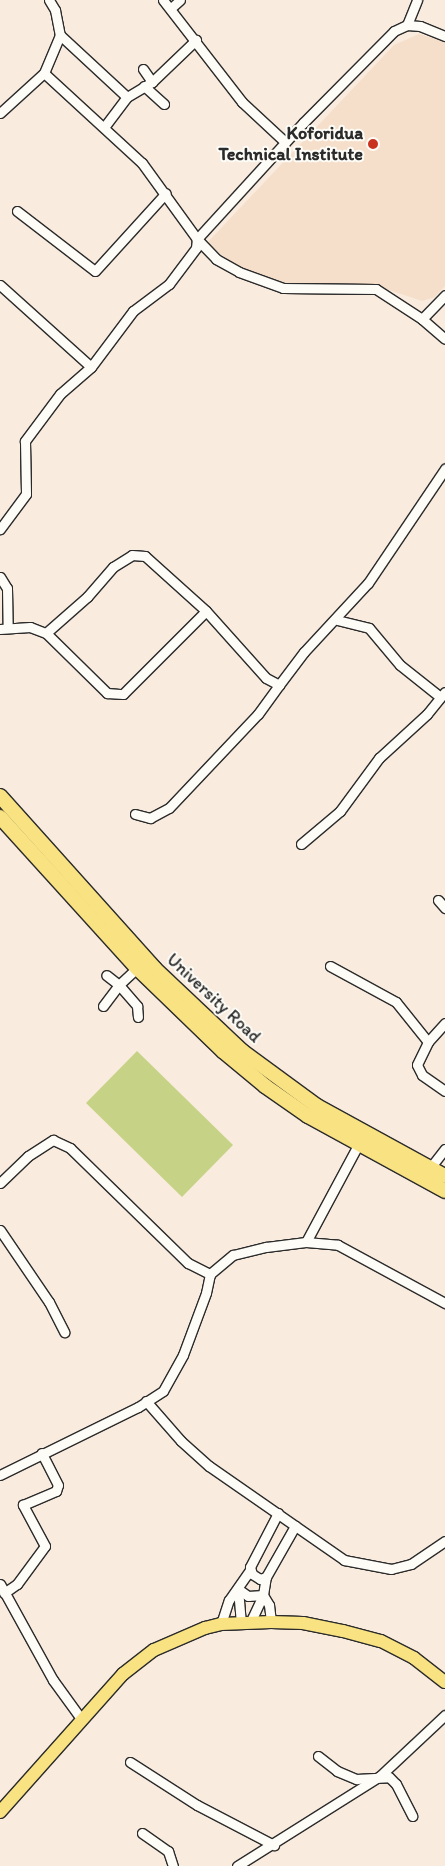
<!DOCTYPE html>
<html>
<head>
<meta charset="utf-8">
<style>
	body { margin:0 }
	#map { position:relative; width:445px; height:1866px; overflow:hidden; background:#f9ebdd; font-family:Itim,sans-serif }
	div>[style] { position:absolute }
	.built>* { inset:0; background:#f6dfca }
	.green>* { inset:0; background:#c6d387 }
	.roads { filter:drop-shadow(1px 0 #2b2b2b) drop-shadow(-1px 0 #2b2b2b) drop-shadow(0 1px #2b2b2b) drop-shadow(0 -1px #2b2b2b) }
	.minor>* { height:9px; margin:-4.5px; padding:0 4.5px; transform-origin:4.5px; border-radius:4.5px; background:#fdfcf7 }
	.primary>* { height:12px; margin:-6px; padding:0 6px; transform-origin:6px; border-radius:6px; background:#f8e281 }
	.trunk>* { height:14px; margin:-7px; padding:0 7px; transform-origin:7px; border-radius:7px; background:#f8e281 }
	.dots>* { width:14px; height:14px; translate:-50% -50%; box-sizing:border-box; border:2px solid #fdfcf7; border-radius:50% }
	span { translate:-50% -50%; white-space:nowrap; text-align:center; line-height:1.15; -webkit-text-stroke:4px #fdfcf7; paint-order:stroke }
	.poi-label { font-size:18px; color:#2b2b2b; font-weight:700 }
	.right { translate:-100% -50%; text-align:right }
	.street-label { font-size:18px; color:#2b2b2b }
</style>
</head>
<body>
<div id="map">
	<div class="built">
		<i style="clip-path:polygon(419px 34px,445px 42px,445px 286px,435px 297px,422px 301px,380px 287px,280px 284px,238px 268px,207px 243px,394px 45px)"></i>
	</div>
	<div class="green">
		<i style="clip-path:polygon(137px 1051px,233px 1145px,182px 1197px,86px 1103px)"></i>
	</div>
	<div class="roads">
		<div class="minor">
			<i style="left:49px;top:0;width:12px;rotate:59deg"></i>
			<i style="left:55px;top:10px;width:25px;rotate:79deg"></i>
			<i style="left:60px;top:35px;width:41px;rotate:112.8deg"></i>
			<i style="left:44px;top:73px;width:133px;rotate:42.6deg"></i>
			<i style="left:142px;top:163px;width:94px;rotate:54.1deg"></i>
			<i style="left:197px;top:239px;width:28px;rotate:46deg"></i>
			<i style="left:216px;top:259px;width:26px;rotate:29deg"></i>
			<i style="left:239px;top:272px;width:47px;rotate:20deg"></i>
			<i style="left:283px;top:288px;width:93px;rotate:0.6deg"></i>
			<i style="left:376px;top:289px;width:55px;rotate:33.1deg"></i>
			<i style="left:422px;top:319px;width:33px;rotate:-46deg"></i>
			<i style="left:163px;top:0;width:129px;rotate:52.2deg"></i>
			<i style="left:242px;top:102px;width:59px;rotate:42.9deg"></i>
			<i style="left:171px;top:8px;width:12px;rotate:-42deg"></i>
			<i style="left:407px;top:25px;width:27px;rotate:-68deg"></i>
			<i style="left:60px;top:35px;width:91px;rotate:42.8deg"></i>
			<i style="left:143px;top:69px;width:16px;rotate:55deg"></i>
			<i style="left:144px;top:86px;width:27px;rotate:42deg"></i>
			<i style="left:0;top:113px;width:59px;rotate:-42.3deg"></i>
			<i style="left:105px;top:126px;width:36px;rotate:-53deg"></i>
			<i style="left:127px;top:97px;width:29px;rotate:-31deg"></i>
			<i style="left:152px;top:82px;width:61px;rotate:-43.7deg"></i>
			<i style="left:17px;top:211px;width:98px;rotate:37.6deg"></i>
			<i style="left:95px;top:271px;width:105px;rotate:-47.7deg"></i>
			<i style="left:0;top:285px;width:122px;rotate:42deg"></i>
			<i style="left:91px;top:367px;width:41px;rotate:138.9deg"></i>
			<i style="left:60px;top:394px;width:59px;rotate:126.7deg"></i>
			<i style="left:25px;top:441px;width:53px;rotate:88.9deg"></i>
			<i style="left:26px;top:494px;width:44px;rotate:126.6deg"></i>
			<i style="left:422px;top:319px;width:30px;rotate:41deg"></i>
			<i style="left:91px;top:367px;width:70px;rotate:-53.1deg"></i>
			<i style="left:133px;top:311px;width:45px;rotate:-36.9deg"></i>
			<i style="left:169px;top:284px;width:45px;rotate:-53.1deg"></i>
			<i style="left:196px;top:248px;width:9px;rotate:-84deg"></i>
			<i style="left:197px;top:239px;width:157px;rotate:-47.6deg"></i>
			<i style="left:303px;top:123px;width:129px;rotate:-45.3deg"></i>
			<i style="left:394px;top:31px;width:14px;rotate:-25deg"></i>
			<i style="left:407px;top:25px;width:13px;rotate:4deg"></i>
			<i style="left:420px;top:26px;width:27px;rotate:22deg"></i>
			<i style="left:0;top:577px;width:13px;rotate:58deg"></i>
			<i style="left:7px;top:588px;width:39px;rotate:89deg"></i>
			<i style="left:337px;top:620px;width:33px;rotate:14deg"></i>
			<i style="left:369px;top:628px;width:48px;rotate:50deg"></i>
			<i style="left:400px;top:665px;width:50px;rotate:38.5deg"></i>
			<i style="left:0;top:629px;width:30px;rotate:-4deg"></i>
			<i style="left:30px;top:627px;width:17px;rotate:21deg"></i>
			<i style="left:46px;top:633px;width:55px;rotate:-41.3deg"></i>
			<i style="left:87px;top:597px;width:40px;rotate:-49deg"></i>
			<i style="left:113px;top:567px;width:22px;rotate:-32deg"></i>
			<i style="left:132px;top:555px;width:13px;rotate:4deg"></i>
			<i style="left:145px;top:556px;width:82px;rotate:42deg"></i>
			<i style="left:206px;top:611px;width:90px;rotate:48.2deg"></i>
			<i style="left:266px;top:678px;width:15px;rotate:28deg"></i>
			<i style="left:279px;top:685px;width:41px;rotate:-52.9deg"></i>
			<i style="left:304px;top:652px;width:94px;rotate:-47.2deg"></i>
			<i style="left:368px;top:583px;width:138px;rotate:-56deg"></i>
			<i style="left:46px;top:633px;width:86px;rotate:44.5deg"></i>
			<i style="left:107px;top:693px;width:16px;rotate:4deg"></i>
			<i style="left:123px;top:694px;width:117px;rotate:-45deg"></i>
			<i style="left:135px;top:814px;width:16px;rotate:15deg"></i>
			<i style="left:150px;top:818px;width:21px;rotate:-28deg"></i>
			<i style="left:169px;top:808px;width:129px;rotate:-46.6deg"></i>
			<i style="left:258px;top:714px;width:36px;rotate:-54deg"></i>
			<i style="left:301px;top:844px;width:51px;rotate:-40.2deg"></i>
			<i style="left:340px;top:811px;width:66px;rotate:-53.7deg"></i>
			<i style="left:379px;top:758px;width:65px;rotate:-42.5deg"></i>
			<i style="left:427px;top:714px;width:28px;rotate:-51deg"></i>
			<i style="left:438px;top:900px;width:11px;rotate:49deg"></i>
			<i style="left:330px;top:966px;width:75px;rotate:28.6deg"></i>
			<i style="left:396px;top:1002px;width:51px;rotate:51.3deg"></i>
			<i style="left:137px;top:968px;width:25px;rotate:137deg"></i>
			<i style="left:119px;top:985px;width:28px;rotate:49deg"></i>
			<i style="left:137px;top:1006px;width:11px;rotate:85deg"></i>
			<i style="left:103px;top:1006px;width:26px;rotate:-53deg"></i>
			<i style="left:119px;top:985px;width:16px;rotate:-142deg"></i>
			<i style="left:445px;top:1023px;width:25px;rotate:132deg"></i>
			<i style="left:428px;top:1042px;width:25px;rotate:116deg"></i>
			<i style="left:417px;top:1065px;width:11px;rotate:63deg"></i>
			<i style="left:422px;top:1075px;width:28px;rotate:35deg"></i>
			<i style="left:430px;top:1168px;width:24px;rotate:-52deg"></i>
			<i style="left:0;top:1183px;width:39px;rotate:-44deg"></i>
			<i style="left:28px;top:1156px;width:30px;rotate:-33deg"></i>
			<i style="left:53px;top:1140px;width:19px;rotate:25deg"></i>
			<i style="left:70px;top:1148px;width:165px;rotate:44.3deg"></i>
			<i style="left:188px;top:1263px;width:25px;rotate:27deg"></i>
			<i style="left:210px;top:1274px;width:19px;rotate:102deg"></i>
			<i style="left:206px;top:1293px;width:66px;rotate:110.4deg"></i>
			<i style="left:183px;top:1355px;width:41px;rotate:119.1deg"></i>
			<i style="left:163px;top:1391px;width:30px;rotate:147deg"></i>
			<i style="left:138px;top:1407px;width:154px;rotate:153.8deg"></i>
			<i style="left:0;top:1230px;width:87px;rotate:55.8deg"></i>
			<i style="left:49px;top:1302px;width:34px;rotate:63deg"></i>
			<i style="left:306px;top:1242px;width:110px;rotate:-61.8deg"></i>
			<i style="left:210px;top:1274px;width:30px;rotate:-40deg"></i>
			<i style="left:233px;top:1255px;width:34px;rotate:-14deg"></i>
			<i style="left:266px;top:1247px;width:40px;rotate:-7.1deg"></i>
			<i style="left:306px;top:1242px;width:32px;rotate:5deg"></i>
			<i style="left:338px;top:1245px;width:122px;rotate:28.5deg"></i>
			<i style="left:146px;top:1401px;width:53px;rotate:48.8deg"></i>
			<i style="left:181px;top:1441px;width:38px;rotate:42deg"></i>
			<i style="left:209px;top:1466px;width:165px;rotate:34.8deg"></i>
			<i style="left:344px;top:1560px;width:48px;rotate:10.8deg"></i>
			<i style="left:391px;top:1569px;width:21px;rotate:-14deg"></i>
			<i style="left:411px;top:1564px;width:41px;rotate:-34.1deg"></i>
			<i style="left:278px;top:1513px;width:61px;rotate:117.4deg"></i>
			<i style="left:250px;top:1567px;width:7px;rotate:74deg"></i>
			<i style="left:252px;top:1574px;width:9px;rotate:32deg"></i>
			<i style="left:260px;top:1579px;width:6px;rotate:-18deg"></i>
			<i style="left:266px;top:1577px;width:59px;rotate:-60.4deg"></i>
			<i style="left:0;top:1584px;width:110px;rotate:61.1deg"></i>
			<i style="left:53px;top:1680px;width:49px;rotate:54.1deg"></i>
			<i style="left:238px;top:1589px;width:34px;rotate:85deg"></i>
			<i style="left:238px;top:1589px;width:12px;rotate:35deg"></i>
			<i style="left:248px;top:1596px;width:15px;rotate:-4deg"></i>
			<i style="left:4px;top:1593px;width:16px;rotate:-35deg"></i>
			<i style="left:17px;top:1584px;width:47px;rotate:-53.6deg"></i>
			<i style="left:45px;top:1546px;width:47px;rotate:-118.2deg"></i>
			<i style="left:23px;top:1505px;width:36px;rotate:-23deg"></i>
			<i style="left:56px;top:1491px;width:6px;rotate:-72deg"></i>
			<i style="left:58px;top:1485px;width:36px;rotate:-117deg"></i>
			<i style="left:263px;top:1595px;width:12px;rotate:59deg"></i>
			<i style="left:269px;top:1605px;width:17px;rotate:83deg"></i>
			<i style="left:250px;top:1623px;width:31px;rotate:-65deg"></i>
			<i style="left:263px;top:1595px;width:18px;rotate:-81deg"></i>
			<i style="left:221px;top:1624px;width:25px;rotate:-72deg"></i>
			<i style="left:229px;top:1600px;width:35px;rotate:-55deg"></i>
			<i style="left:318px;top:1756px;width:24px;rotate:38deg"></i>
			<i style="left:337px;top:1771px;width:21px;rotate:23deg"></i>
			<i style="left:356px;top:1779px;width:33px;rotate:-3deg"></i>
			<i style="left:389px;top:1777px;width:10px;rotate:45deg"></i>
			<i style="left:396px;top:1784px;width:36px;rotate:63deg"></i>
			<i style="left:130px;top:1762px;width:80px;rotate:32.7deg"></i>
			<i style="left:197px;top:1805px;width:87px;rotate:27.5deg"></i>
			<i style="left:142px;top:1833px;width:32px;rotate:35deg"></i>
			<i style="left:168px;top:1851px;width:16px;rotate:72deg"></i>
			<i style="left:237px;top:1866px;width:169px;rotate:-32.2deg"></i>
			<i style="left:380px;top:1776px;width:89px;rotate:-43.2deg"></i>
		</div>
		<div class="primary">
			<i style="left:0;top:1812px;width:185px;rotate:-48.3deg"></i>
			<i style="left:123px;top:1674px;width:39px;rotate:-38deg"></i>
			<i style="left:154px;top:1650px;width:56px;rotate:-23.3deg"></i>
			<i style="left:205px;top:1628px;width:16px;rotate:-14deg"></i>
			<i style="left:221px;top:1624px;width:50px;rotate:-2.3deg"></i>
			<i style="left:271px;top:1622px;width:32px;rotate:2deg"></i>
			<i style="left:303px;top:1623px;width:41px;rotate:11.3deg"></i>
			<i style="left:343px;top:1631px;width:39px;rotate:15deg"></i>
			<i style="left:381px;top:1641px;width:37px;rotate:27deg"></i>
			<i style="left:414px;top:1658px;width:39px;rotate:38deg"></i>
		</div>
		<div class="trunk">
			<i style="left:0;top:796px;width:232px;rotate:48.1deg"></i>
			<i style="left:155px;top:969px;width:120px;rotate:43.3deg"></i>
			<i style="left:242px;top:1051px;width:93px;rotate:36.3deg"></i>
			<i style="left:317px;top:1106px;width:146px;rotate:28.7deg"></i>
			<i style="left:0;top:817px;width:204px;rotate:47.8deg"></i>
			<i style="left:137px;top:968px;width:120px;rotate:44deg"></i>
			<i style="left:223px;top:1051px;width:55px;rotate:39.8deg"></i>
			<i style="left:265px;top:1086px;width:52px;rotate:34.9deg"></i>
			<i style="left:308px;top:1116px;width:156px;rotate:28.7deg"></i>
		</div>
	</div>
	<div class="dots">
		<i style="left:373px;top:144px;background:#c8321e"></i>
	</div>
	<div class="poi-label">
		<span class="right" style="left:363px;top:144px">Koforidua<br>Technical Institute</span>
	</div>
	<div class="street-label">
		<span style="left:214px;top:998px;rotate:43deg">University Road</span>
	</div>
</div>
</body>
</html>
